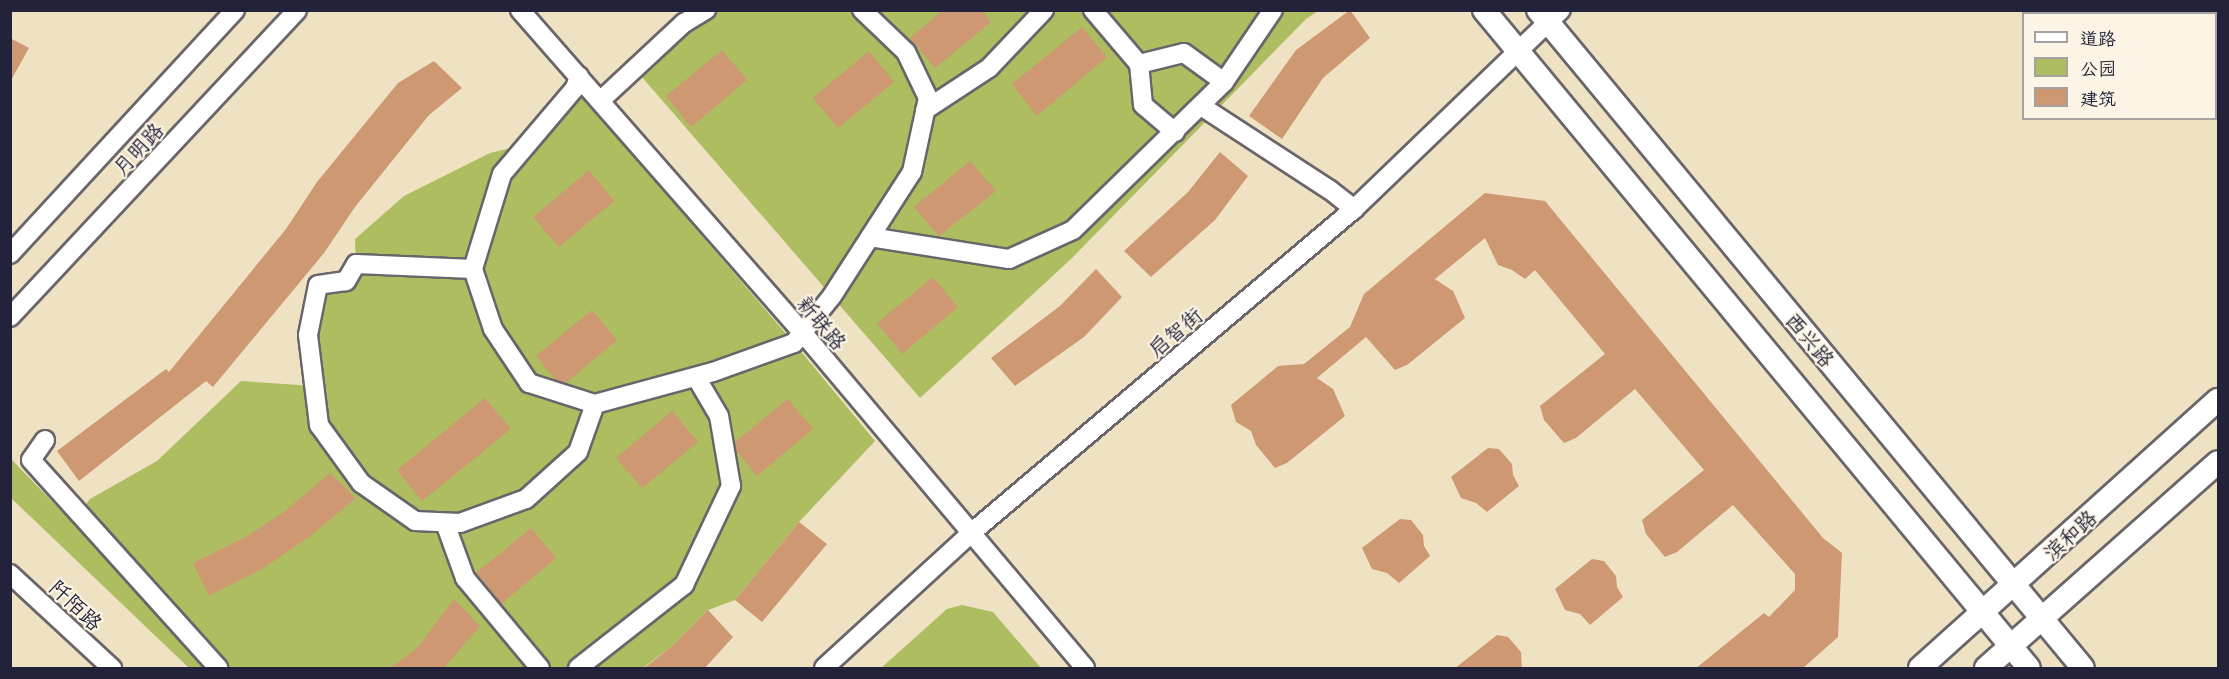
<!DOCTYPE html>
<html>
<head>
<meta charset="utf-8">
<style>
	body { margin:0 }
	#map { position:relative; width:2229px; height:679px; overflow:hidden; background:#eee2c2; font-family:"Playpen Sans","LXGW WenKai TC",sans-serif }
	div>[style] { position:absolute }
	.green>* { inset:0; background:#adbd60 }
	.building>* { inset:0; background:#ce9873 }
	.roads { filter:drop-shadow(2px 0 #69656a) drop-shadow(-2px 0 #69656a) drop-shadow(0 2px #69656a) drop-shadow(0 -2px #69656a) }
	.minor>* { height:18px; margin:-9px; padding:0 9px; transform-origin:9px; border-radius:9px; background:#fff }
	.major>* { height:22px; margin:-11px; padding:0 11px; transform-origin:11px; border-radius:11px; background:#fff }
	span { translate:-50% -50%; white-space:nowrap; text-align:center; line-height:1.15; -webkit-text-stroke:4.5px #fcf5e5; paint-order:stroke }
	.street-label { font-size:21px; color:#22223b }
	.frame { position:absolute; inset:0; border:12px solid #22223b; pointer-events:none }
	.legend { position:absolute; left:2022px; top:12px; width:195px; height:108px; box-sizing:border-box; background:#fcf5e5; border:2px solid #a5a1a1; margin:0; padding:8px 10px; list-style:none; font-size:18px; color:#22223b }
	.legend li { display:flex; align-items:center; gap:12px; height:30px }
	.legend b { width:30px; border:2px solid #a5a1a1 }
</style>
</head>
<body>
<div id="map">
	<div class="green">
		<i style="clip-path:polygon(694px 11px,1318px 11px,1306px 19px,1071px 259px,920px 398px,635px 69px)"></i>
		<i style="clip-path:polygon(575px 88px,794px 343px,875px 441px,799px 522px,735px 600px,708px 610px,672px 646px,643px 668px,189px 668px,11px 498px,10px 458px,72px 522px,90px 499px,157px 461px,241px 381px,314px 386px,318px 285px,346px 280px,356px 264px,355px 239px,404px 196px,490px 153px,527px 144px)"></i>
		<i style="clip-path:polygon(962px 605px,993px 612px,1041px 668px,881px 668px,947px 609px)"></i>
	</div>
	<div class="building">
		<i style="clip-path:polygon(943px 10px,982px 10px,991px 22px,935px 68px,910px 38px)"></i>
		<i style="clip-path:polygon(1350px 10px,1370px 38px,1323px 78px,1282px 139px,1249px 116px,1296px 50px)"></i>
		<i style="clip-path:polygon(1082px 27px,1107px 57px,1037px 116px,1012px 84px)"></i>
		<i style="clip-path:polygon(10px 38px,29px 48px,10px 82px)"></i>
		<i style="clip-path:polygon(722px 50px,747px 80px,691px 127px,666px 96px)"></i>
		<i style="clip-path:polygon(869px 51px,894px 82px,838px 128px,813px 98px)"></i>
		<i style="clip-path:polygon(434px 61px,462px 88px,429px 115px,355px 207px,324px 253px,213px 387px,206px 381px,79px 481px,57px 451px,166px 369px,169px 372px,286px 229px,317px 182px,398px 83px)"></i>
		<i style="clip-path:polygon(1220px 152px,1248px 176px,1215px 220px,1151px 277px,1124px 251px,1188px 192px)"></i>
		<i style="clip-path:polygon(970px 161px,996px 191px,939px 236px,914px 207px)"></i>
		<i style="clip-path:polygon(589px 170px,614px 201px,559px 247px,533px 217px)"></i>
		<i style="clip-path:polygon(1485px 193px,1545px 201px,1823px 538px,1842px 553px,1838px 637px,1802px 669px,1695px 669px,1764px 613px,1769px 617px,1795px 590px,1795px 574px,1733px 505px,1677px 552px,1665px 557px,1646px 534px,1642px 520px,1704px 470px,1635px 389px,1576px 438px,1564px 443px,1544px 420px,1540px 406px,1605px 354px,1535px 270px,1525px 279px,1512px 270px,1498px 265px,1485px 238px,1435px 279px,1453px 291px,1465px 318px,1407px 365px,1395px 370px,1366px 337px,1317px 378px,1333px 389px,1345px 416px,1287px 463px,1275px 468px,1256px 445px,1251px 431px,1236px 422px,1231px 405px,1278px 366px,1304px 364px,1350px 327px,1364px 294px)"></i>
		<i style="clip-path:polygon(1096px 269px,1122px 297px,1084px 337px,1015px 386px,991px 358px,1060px 306px)"></i>
		<i style="clip-path:polygon(933px 277px,958px 307px,902px 354px,877px 323px)"></i>
		<i style="clip-path:polygon(592px 310px,617px 340px,566px 383px,556px 380px,536px 356px)"></i>
		<i style="clip-path:polygon(485px 398px,511px 429px,422px 501px,397px 470px)"></i>
		<i style="clip-path:polygon(788px 399px,813px 429px,757px 476px,736px 450px,735px 442px)"></i>
		<i style="clip-path:polygon(672px 411px,698px 442px,642px 488px,616px 458px)"></i>
		<i style="clip-path:polygon(1488px 448px,1499px 449px,1512px 464px,1513px 475px,1519px 486px,1487px 512px,1476px 503px,1461px 498px,1451px 477px)"></i>
		<i style="clip-path:polygon(330px 473px,356px 498px,310px 536px,265px 567px,209px 596px,193px 563px,249px 535px,285px 511px)"></i>
		<i style="clip-path:polygon(1400px 519px,1411px 520px,1423px 535px,1424px 546px,1430px 556px,1399px 583px,1387px 573px,1372px 569px,1362px 548px)"></i>
		<i style="clip-path:polygon(799px 522px,827px 544px,762px 622px,735px 600px)"></i>
		<i style="clip-path:polygon(531px 528px,556px 558px,501px 604px,476px 573px)"></i>
		<i style="clip-path:polygon(1592px 559px,1604px 561px,1616px 576px,1617px 587px,1623px 597px,1590px 625px,1580px 614px,1565px 610px,1555px 589px)"></i>
		<i style="clip-path:polygon(454px 599px,480px 626px,443px 669px,389px 669px,418px 647px)"></i>
		<i style="clip-path:polygon(708px 610px,733px 637px,704px 669px,643px 669px,672px 646px)"></i>
		<i style="clip-path:polygon(1497px 635px,1508px 637px,1521px 652px,1522px 669px,1454px 669px)"></i>
	</div>
	<div class="roads">
		<div class="minor">
			<i style="left:520px;top:10px;width:429px;rotate:48.8deg"></i>
			<i style="left:803px;top:333px;width:438px;rotate:49.9deg"></i>
			<i style="left:1093px;top:10px;width:71px;rotate:49.6deg"></i>
			<i style="left:1139px;top:64px;width:41px;rotate:84.4deg"></i>
			<i style="left:1143px;top:105px;width:42px;rotate:40.2deg"></i>
			<i style="left:1139px;top:64px;width:46px;rotate:-13.7deg"></i>
			<i style="left:1184px;top:53px;width:49px;rotate:35.9deg"></i>
			<i style="left:579px;top:76px;width:13px;rotate:108deg"></i>
			<i style="left:575px;top:88px;width:113px;rotate:130.3deg"></i>
			<i style="left:502px;top:174px;width:99px;rotate:107deg"></i>
			<i style="left:473px;top:269px;width:63px;rotate:71.6deg"></i>
			<i style="left:493px;top:329px;width:65px;rotate:56.3deg"></i>
			<i style="left:529px;top:383px;width:69px;rotate:17.7deg"></i>
			<i style="left:595px;top:404px;width:122px;rotate:-15.2deg"></i>
			<i style="left:713px;top:372px;width:86px;rotate:-19.7deg"></i>
			<i style="left:794px;top:343px;width:60px;rotate:-51deg"></i>
			<i style="left:832px;top:296px;width:148px;rotate:-57.2deg"></i>
			<i style="left:912px;top:172px;width:76px;rotate:-77.8deg"></i>
			<i style="left:928px;top:98px;width:51px;rotate:-115.6deg"></i>
			<i style="left:906px;top:52px;width:61px;rotate:-136.3deg"></i>
			<i style="left:600px;top:101px;width:115px;rotate:-42.9deg"></i>
			<i style="left:684px;top:23px;width:26px;rotate:-31deg"></i>
			<i style="left:1201px;top:106px;width:154px;rotate:33.1deg"></i>
			<i style="left:1330px;top:190px;width:31px;rotate:38deg"></i>
			<i style="left:925px;top:110px;width:77px;rotate:-33.3deg"></i>
			<i style="left:989px;top:68px;width:80px;rotate:-46.5deg"></i>
			<i style="left:870px;top:237px;width:141px;rotate:9deg"></i>
			<i style="left:1009px;top:259px;width:70px;rotate:-24.4deg"></i>
			<i style="left:1073px;top:230px;width:211px;rotate:-44.4deg"></i>
			<i style="left:1224px;top:82px;width:87px;rotate:-55.8deg"></i>
			<i style="left:10px;top:254px;width:332px;rotate:-47.3deg"></i>
			<i style="left:473px;top:269px;width:117px;rotate:-177.6deg"></i>
			<i style="left:356px;top:264px;width:20px;rotate:120deg"></i>
			<i style="left:346px;top:281px;width:28px;rotate:172deg"></i>
			<i style="left:318px;top:285px;width:51px;rotate:101.3deg"></i>
			<i style="left:308px;top:335px;width:91px;rotate:83deg"></i>
			<i style="left:319px;top:425px;width:72px;rotate:54.1deg"></i>
			<i style="left:361px;top:483px;width:66px;rotate:35.1deg"></i>
			<i style="left:415px;top:521px;width:45px;rotate:2.5deg"></i>
			<i style="left:460px;top:523px;width:70px;rotate:-20deg"></i>
			<i style="left:526px;top:499px;width:70px;rotate:-42.1deg"></i>
			<i style="left:578px;top:452px;width:51px;rotate:-70.5deg"></i>
			<i style="left:10px;top:317px;width:420px;rotate:-46.9deg"></i>
			<i style="left:45px;top:440px;width:24px;rotate:125deg"></i>
			<i style="left:31px;top:460px;width:280px;rotate:48deg"></i>
			<i style="left:445px;top:523px;width:59px;rotate:70deg"></i>
			<i style="left:465px;top:578px;width:117px;rotate:50.2deg"></i>
			<i style="left:10px;top:574px;width:139px;rotate:42.7deg"></i>
			<i style="left:578px;top:668px;width:135px;rotate:-38.1deg"></i>
			<i style="left:684px;top:585px;width:110px;rotate:-64.6deg"></i>
			<i style="left:731px;top:486px;width:71px;rotate:-99.7deg"></i>
			<i style="left:719px;top:416px;width:45px;rotate:-120.5deg"></i>
			<i style="left:824px;top:668px;width:198px;rotate:-42.5deg"></i>
			<i style="left:970px;top:534px;width:503px;rotate:-40.24deg"></i>
			<i style="left:1354px;top:209px;width:287px;rotate:-43.9deg"></i>
		</div>
		<div class="major">
			<i style="left:1484px;top:10px;width:854px;rotate:50.37deg"></i>
			<i style="left:1538px;top:10px;width:854px;rotate:50.37deg"></i>
			<i style="left:1920px;top:668px;width:401px;rotate:-42deg"></i>
			<i style="left:1986px;top:668px;width:310px;rotate:-41.6deg"></i>
		</div>
	</div>
	<div class="street-label">
		<span style="left:137px;top:148px;rotate:-47deg">月明路</span>
		<span style="left:823px;top:322px;rotate:50deg">新联路</span>
		<span style="left:1174px;top:331px;rotate:-40deg">启智街</span>
		<span style="left:1811px;top:339px;rotate:50deg">西兴路</span>
		<span style="left:2069px;top:534px;rotate:-42deg">滨和路</span>
		<span style="left:77px;top:604px;rotate:43deg">阡陌路</span>
	</div>
	<div class="frame"></div>
	<ul class="legend">
	<li><b style="height:8px;background:#fff"></b>道路</li>
	<li><b style="height:16px;background:#adbd60"></b>公园</li>
	<li><b style="height:16px;background:#ce9873"></b>建筑</li>
	</ul>
</div>
</body>
</html>
